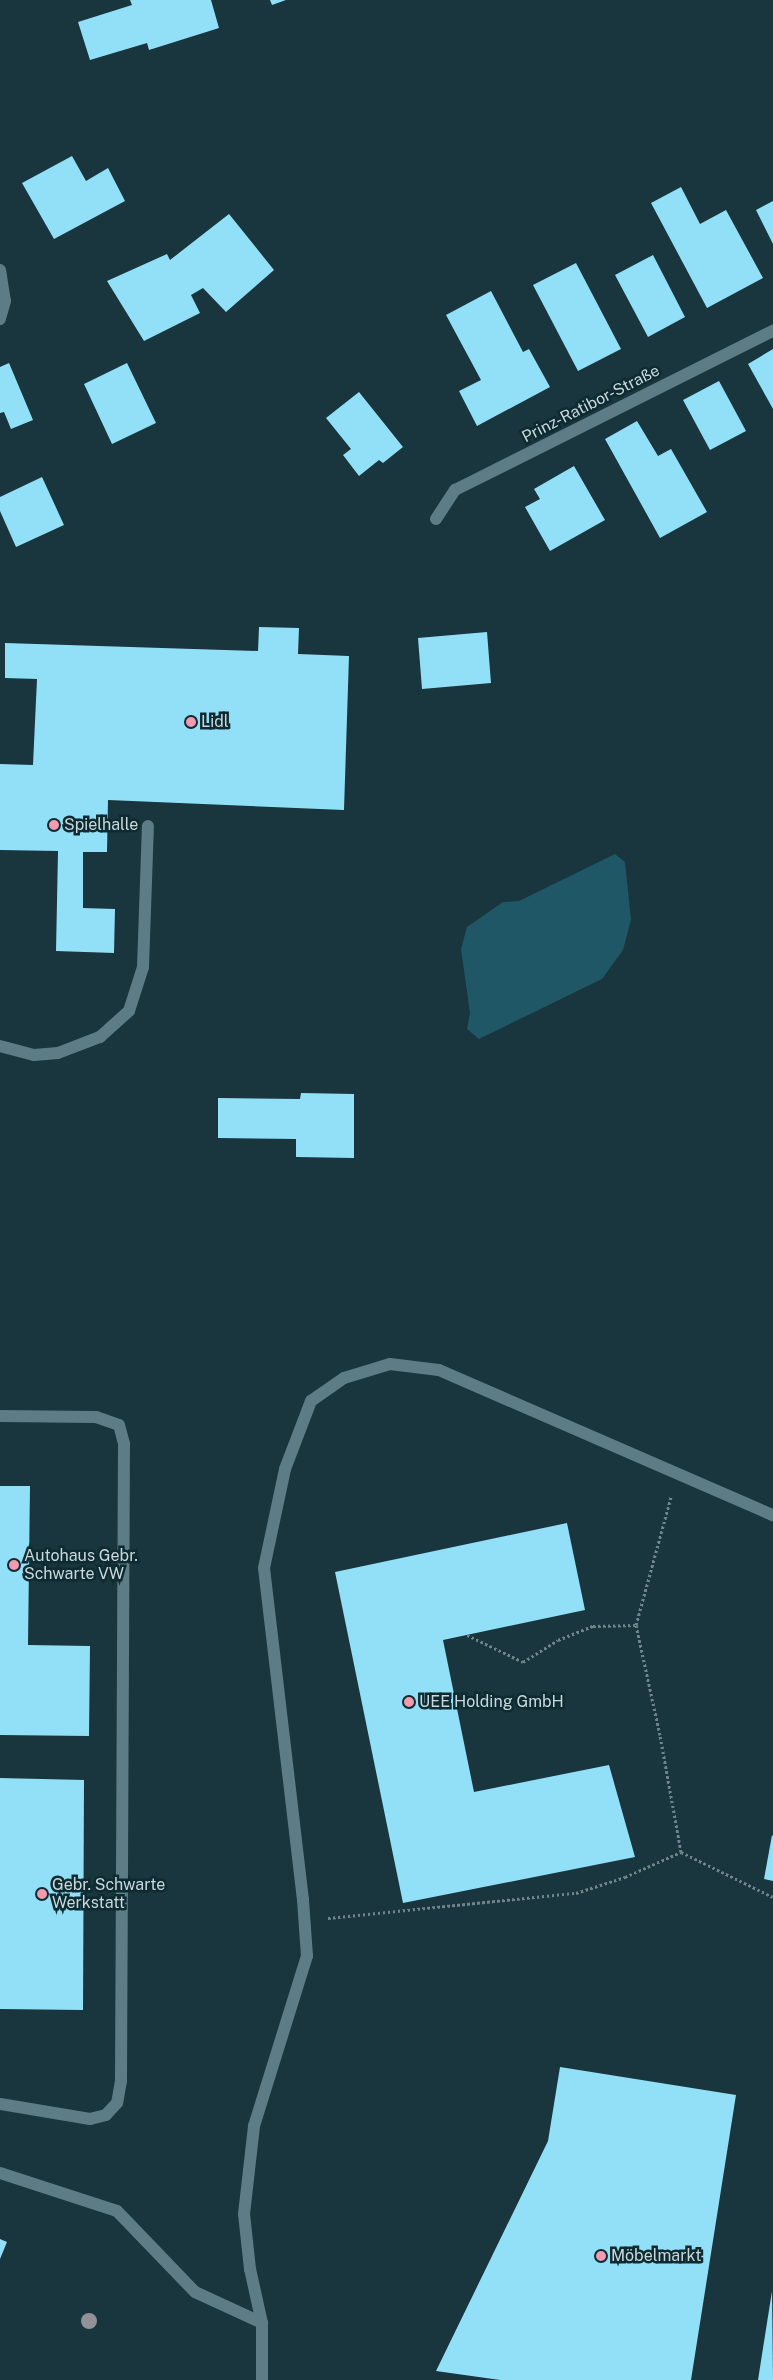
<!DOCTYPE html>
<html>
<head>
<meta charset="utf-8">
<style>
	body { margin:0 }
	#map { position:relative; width:773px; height:2380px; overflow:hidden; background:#19353d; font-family:"Public Sans",sans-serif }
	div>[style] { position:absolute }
	.water>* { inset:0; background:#1f5766 }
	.building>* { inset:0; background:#92e0f7 }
	.path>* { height:3px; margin-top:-1.5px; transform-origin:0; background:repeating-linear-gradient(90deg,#6f858c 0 2.5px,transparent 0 5px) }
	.lane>* { height:12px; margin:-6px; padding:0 6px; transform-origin:6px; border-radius:6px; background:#5e7c85 }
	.street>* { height:12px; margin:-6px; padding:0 6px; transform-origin:6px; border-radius:6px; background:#5e7c85 }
	.trees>* { width:16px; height:16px; margin:-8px; border-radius:50%; background:#929198 }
	.dots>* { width:14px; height:14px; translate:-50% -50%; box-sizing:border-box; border:2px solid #0e2b32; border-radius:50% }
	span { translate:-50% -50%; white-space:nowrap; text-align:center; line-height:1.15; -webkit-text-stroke:5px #0e2b32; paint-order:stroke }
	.street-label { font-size:16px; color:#c9d8dd }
	.poi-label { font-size:16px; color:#c9d8dd }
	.left { translate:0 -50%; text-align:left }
</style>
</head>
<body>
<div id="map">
	<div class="water">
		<i style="clip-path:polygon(615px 854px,625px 862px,631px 920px,623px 950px,602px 979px,479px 1039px,467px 1029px,470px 1013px,461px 949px,467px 927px,503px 902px,519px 901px)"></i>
	</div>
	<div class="building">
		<i style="clip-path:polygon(130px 0,211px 0,219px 28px,149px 50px,147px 43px,90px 60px,78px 22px,132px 5px)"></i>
		<i style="clip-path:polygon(270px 0,286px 0,272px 5px)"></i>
		<i style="clip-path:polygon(72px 156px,86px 181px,108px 168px,125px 201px,54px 239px,22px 183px)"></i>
		<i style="clip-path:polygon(681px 187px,700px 224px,726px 210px,763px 278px,707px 308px,651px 203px)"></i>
		<i style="clip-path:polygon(773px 201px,773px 244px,756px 210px)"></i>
		<i style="clip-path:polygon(229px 214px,274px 270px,226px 312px,203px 288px,191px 295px,200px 313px,144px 341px,107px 281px,167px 254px,170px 260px)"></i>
		<i style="clip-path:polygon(653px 255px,685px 317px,648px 337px,615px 275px)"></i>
		<i style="clip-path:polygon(576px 263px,621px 349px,578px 371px,533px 285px)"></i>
		<i style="clip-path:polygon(491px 291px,523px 352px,529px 349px,550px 387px,477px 426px,459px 391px,481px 380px,446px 315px)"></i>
		<i style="clip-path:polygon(773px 349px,773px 409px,748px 364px)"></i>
		<i style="clip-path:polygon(9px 363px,33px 420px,11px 429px,4px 412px,0 413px,0 367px)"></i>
		<i style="clip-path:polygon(127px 363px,156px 423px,112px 444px,84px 384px)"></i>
		<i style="clip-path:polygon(719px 381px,746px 431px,710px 450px,683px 400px)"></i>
		<i style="clip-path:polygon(359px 392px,403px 447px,383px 463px,379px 460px,359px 476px,343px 455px,351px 449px,326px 418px)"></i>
		<i style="clip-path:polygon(637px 421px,658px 456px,671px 449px,707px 512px,660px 538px,605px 439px)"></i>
		<i style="clip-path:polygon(574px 466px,605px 520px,550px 551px,525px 507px,540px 499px,534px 489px)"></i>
		<i style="clip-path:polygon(42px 477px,64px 525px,16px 547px,0 511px,0 497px)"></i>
		<i style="clip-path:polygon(259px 627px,299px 628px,298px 654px,349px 656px,344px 810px,108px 800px,107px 852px,83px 852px,83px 908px,115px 909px,114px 953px,56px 951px,58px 851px,0 850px,0 764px,33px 765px,37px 679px,5px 678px,5px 643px,258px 651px)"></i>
		<i style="clip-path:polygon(487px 632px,491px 683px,422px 689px,418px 638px)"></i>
		<i style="clip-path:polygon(301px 1093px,354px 1094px,354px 1158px,296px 1157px,296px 1139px,218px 1138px,218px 1098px,300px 1099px)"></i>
		<i style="clip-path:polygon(0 1486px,30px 1486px,28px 1645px,90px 1646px,89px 1736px,0 1735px)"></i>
		<i style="clip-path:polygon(567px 1523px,585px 1610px,443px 1640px,474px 1792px,609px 1765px,635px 1857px,403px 1903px,335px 1572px)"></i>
		<i style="clip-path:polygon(0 1778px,84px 1780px,83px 2010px,0 2009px)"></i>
		<i style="clip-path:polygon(772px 1835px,773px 1836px,773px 1881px,764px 1879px)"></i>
		<i style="clip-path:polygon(560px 2067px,736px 2095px,691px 2380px,500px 2380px,436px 2371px,548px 2141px)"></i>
		<i style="clip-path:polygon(0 2239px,7px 2242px,0 2259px)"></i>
		<i style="clip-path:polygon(772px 2291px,773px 2380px,758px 2380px)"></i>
	</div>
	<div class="path">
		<i style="left:467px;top:1635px;width:62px;rotate:25.7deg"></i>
		<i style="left:523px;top:1662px;width:41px;rotate:-32.2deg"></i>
		<i style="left:558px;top:1640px;width:38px;rotate:-22deg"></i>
		<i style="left:593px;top:1626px;width:43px;rotate:-1.3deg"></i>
		<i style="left:681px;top:1852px;width:102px;rotate:26.1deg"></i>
		<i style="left:328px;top:1918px;width:249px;rotate:-5.8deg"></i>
		<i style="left:576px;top:1893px;width:52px;rotate:-18.1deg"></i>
		<i style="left:625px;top:1877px;width:61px;rotate:-24.1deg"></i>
		<i style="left:681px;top:1852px;width:119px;rotate:-100.2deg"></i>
		<i style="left:660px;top:1735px;width:113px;rotate:-102.3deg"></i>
		<i style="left:636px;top:1625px;width:133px;rotate:-74.7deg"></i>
	</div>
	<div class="lane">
		<i style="left:0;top:1046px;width:35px;rotate:15deg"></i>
		<i style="left:34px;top:1055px;width:24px;rotate:-5deg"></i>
		<i style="left:58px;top:1053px;width:45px;rotate:-20.9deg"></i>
		<i style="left:100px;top:1037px;width:39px;rotate:-42deg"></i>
		<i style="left:129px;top:1011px;width:46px;rotate:-72.3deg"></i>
		<i style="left:143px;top:967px;width:141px;rotate:-88deg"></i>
		<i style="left:0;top:1416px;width:96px;rotate:0.6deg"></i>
		<i style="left:96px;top:1417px;width:24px;rotate:19deg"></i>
		<i style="left:119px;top:1425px;width:20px;rotate:75deg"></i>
		<i style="left:124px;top:1444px;width:637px;rotate:90.27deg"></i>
		<i style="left:121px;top:2081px;width:22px;rotate:100deg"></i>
		<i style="left:117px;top:2103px;width:16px;rotate:133deg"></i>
		<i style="left:106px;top:2115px;width:16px;rotate:166deg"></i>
		<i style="left:90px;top:2119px;width:91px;rotate:-170.5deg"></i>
		<i style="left:0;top:2173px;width:123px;rotate:18deg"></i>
		<i style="left:117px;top:2211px;width:112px;rotate:46.1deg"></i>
		<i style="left:195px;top:2292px;width:74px;rotate:24.8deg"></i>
		<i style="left:262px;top:2323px;width:57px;rotate:90deg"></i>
		<i style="left:262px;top:2323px;width:55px;rotate:-102.5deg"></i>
		<i style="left:250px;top:2269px;width:55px;rotate:-96.2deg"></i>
		<i style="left:244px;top:2214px;width:89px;rotate:-83.5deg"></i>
		<i style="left:254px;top:2126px;width:178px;rotate:-72.7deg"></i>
		<i style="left:307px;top:1956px;width:56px;rotate:-94.1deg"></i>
		<i style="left:303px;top:1900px;width:334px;rotate:-96.7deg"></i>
		<i style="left:264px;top:1568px;width:101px;rotate:-78deg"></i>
		<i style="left:285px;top:1469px;width:73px;rotate:-69.1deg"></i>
		<i style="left:311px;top:1401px;width:40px;rotate:-34.9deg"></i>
		<i style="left:344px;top:1378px;width:48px;rotate:-16.9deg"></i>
		<i style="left:390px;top:1364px;width:49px;rotate:7deg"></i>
		<i style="left:439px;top:1370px;width:364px;rotate:23.5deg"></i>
	</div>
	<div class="street">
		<i style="left:0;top:270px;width:31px;rotate:81deg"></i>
		<i style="left:5px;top:301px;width:19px;rotate:106deg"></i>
		<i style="left:436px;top:519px;width:35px;rotate:-57deg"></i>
		<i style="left:455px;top:490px;width:356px;rotate:-26.6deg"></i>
	</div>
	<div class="trees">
		<i style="left:89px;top:2321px"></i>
	</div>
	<div class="dots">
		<i style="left:191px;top:722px;background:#f19ab1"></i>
		<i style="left:54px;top:825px;background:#f19ab1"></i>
		<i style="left:14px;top:1565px;background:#f19ab1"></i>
		<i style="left:409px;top:1702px;background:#f19ab1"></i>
		<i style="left:42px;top:1894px;background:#f19ab1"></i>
		<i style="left:601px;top:2256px;background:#f19ab1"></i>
	</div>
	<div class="street-label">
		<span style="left:591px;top:404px;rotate:-27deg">Prinz-Ratibor-Straße</span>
	</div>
	<div class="poi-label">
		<span class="left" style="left:201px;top:722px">Lidl</span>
		<span class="left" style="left:64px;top:825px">Spielhalle</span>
		<span class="left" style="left:24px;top:1565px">Autohaus Gebr.<br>Schwarte VW</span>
		<span class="left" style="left:419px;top:1702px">UEE Holding GmbH</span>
		<span class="left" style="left:52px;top:1894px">Gebr. Schwarte<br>Werkstatt</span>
		<span class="left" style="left:611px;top:2256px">Möbelmarkt</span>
	</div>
</div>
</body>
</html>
